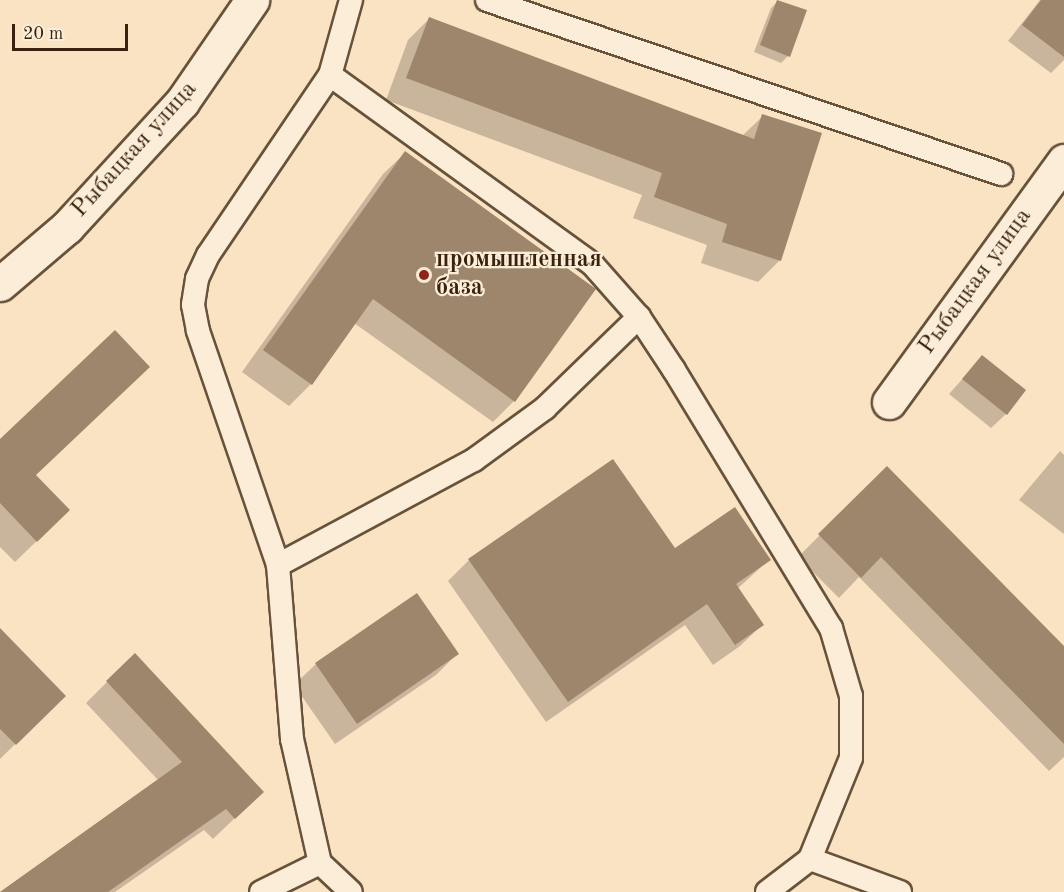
<!DOCTYPE html>
<html>
<head>
<meta charset="utf-8">
<style>
	body { margin:0 }
	#map { position:relative; width:1064px; height:892px; overflow:hidden; background:#fae3c3; font-family:"Old Standard TT",serif }
	div>[style] { position:absolute }
	.shadow>* { inset:0; background:#0003 }
	.building>* { inset:0; background:#9d866c }
	.roads { filter:drop-shadow(2px 0 #68523a) drop-shadow(-2px 0 #68523a) drop-shadow(0 2px #68523a) drop-shadow(0 -2px #68523a) }
	.lane>* { height:22px; margin:-11px; padding:0 11px; transform-origin:11px; border-radius:11px; background:#fcedd8 }
	.street>* { height:33px; margin:-16.5px; padding:0 16.5px; transform-origin:16.5px; border-radius:16.5px; background:#fcedd8 }
	.dots>* { width:16px; height:16px; translate:-50% -50%; box-sizing:border-box; border:3px solid #fcedd8; border-radius:50% }
	span { translate:-50% -50%; white-space:nowrap; text-align:center; line-height:1.15; -webkit-text-stroke:4.5px #fcedd8; paint-order:stroke }
	.street-label { font-size:24px; color:#38210d }
	.poi-label { font-size:24px; color:#38210d; font-weight:700 }
	.left { translate:0 -50%; text-align:left }
	.scale { position:absolute; left:12px; top:24px; width:116px; height:27px; box-sizing:border-box; border:3px solid #38210d; border-top:0; padding-left:8px; font-size:18px; line-height:21px; white-space:nowrap; color:#38210d; -webkit-text-stroke:4px #fcedd8; paint-order:stroke }
</style>
</head>
<body>
<div id="map">
	<div class="shadow">
		<i style="clip-path:polygon(1040px 0,1064px 1px,1064px 60px,1051px 73px,1008px 41px)"></i>
		<i style="clip-path:polygon(778px 1px,788px 56px,781px 63px,754px 52px,771px 8px)"></i>
		<i style="clip-path:polygon(429px 19px,742px 136px,763px 116px,780px 260px,758px 282px,701px 263px,707px 245px,633px 218px,642px 195px,386px 100px,408px 40px)"></i>
		<i style="clip-path:polygon(405px 153px,514px 401px,493px 422px,354px 323px,311px 384px,289px 406px,242px 372px,383px 174px)"></i>
		<i style="clip-path:polygon(982px 357px,1006px 414px,991px 428px,949px 394px)"></i>
		<i style="clip-path:polygon(0 441px,34px 475px,46px 532px,15px 562px,0 547px)"></i>
		<i style="clip-path:polygon(1060px 451px,1064px 455px,1064px 534px,1019px 500px)"></i>
		<i style="clip-path:polygon(887px 468px,1064px 648px,1064px 757px,1049px 771px,859px 577px,839px 598px,798px 557px)"></i>
		<i style="clip-path:polygon(469px 560px,769px 560px,737px 589px,762px 625px,740px 646px,713px 665px,685px 625px,546px 722px,448px 581px)"></i>
		<i style="clip-path:polygon(0 630px,64px 696px,0 759px)"></i>
		<i style="clip-path:polygon(457px 654px,436px 675px,335px 744px,294px 685px,316px 664px)"></i>
		<i style="clip-path:polygon(107px 682px,262px 792px,213px 839px,204px 830px,115px 892px,0 892px,158px 780px,86px 703px)"></i>
	</div>
	<div class="building">
		<i style="clip-path:polygon(777px 0,807px 10px,790px 57px,760px 45px)"></i>
		<i style="clip-path:polygon(1041px 0,1064px 0,1064px 57px,1022px 25px)"></i>
		<i style="clip-path:polygon(429px 17px,754px 139px,762px 114px,822px 133px,781px 261px,722px 242px,727px 224px,654px 197px,662px 173px,406px 78px)"></i>
		<i style="clip-path:polygon(405px 151px,596px 289px,515px 402px,373px 299px,312px 385px,263px 350px)"></i>
		<i style="clip-path:polygon(115px 330px,150px 367px,36px 475px,70px 510px,37px 542px,0 503px,0 439px)"></i>
		<i style="clip-path:polygon(982px 355px,1026px 390px,1007px 415px,962px 379px)"></i>
		<i style="clip-path:polygon(613px 459px,675px 548px,735px 507px,771px 560px,736px 584px,764px 625px,735px 645px,707px 604px,568px 702px,468px 559px)"></i>
		<i style="clip-path:polygon(887px 466px,1064px 646px,1064px 744px,881px 557px,861px 578px,818px 534px)"></i>
		<i style="clip-path:polygon(417px 593px,459px 654px,357px 724px,315px 663px)"></i>
		<i style="clip-path:polygon(0 628px,66px 696px,16px 745px,0 729px)"></i>
		<i style="clip-path:polygon(135px 653px,264px 792px,235px 819px,226px 809px,108px 892px,0 892px,182px 762px,106px 681px)"></i>
	</div>
	<div class="roads">
		<div class="lane">
			<i style="left:351px;top:0;width:78px;rotate:105.6deg"></i>
			<i style="left:330px;top:75px;width:324px;rotate:35.8deg"></i>
			<i style="left:593px;top:265px;width:69px;rotate:48.5deg"></i>
			<i style="left:639px;top:317px;width:64px;rotate:56.6deg"></i>
			<i style="left:674px;top:370px;width:302px;rotate:58.7deg"></i>
			<i style="left:831px;top:628px;width:71px;rotate:73.6deg"></i>
			<i style="left:851px;top:696px;width:62px;rotate:90deg"></i>
			<i style="left:851px;top:758px;width:109px;rotate:112.1deg"></i>
			<i style="left:810px;top:859px;width:96px;rotate:20.1deg"></i>
			<i style="left:487px;top:0;width:543px;rotate:18.7deg"></i>
			<i style="left:330px;top:75px;width:217px;rotate:124.1deg"></i>
			<i style="left:208px;top:255px;width:26px;rotate:115deg"></i>
			<i style="left:197px;top:279px;width:26px;rotate:99deg"></i>
			<i style="left:193px;top:305px;width:26px;rotate:79deg"></i>
			<i style="left:198px;top:331px;width:247px;rotate:71.1deg"></i>
			<i style="left:278px;top:565px;width:175px;rotate:85.4deg"></i>
			<i style="left:292px;top:739px;width:127px;rotate:77.3deg"></i>
			<i style="left:320px;top:863px;width:42px;rotate:43.1deg"></i>
			<i style="left:278px;top:565px;width:222px;rotate:-28.2deg"></i>
			<i style="left:474px;top:460px;width:88px;rotate:-36.2deg"></i>
			<i style="left:545px;top:408px;width:131px;rotate:-44.1deg"></i>
			<i style="left:261px;top:892px;width:66px;rotate:-26.2deg"></i>
			<i style="left:767px;top:892px;width:54px;rotate:-37.5deg"></i>
		</div>
		<div class="street">
			<i style="left:0;top:284px;width:88px;rotate:-40.4deg"></i>
			<i style="left:67px;top:227px;width:170px;rotate:-47.4deg"></i>
			<i style="left:182px;top:102px;width:124px;rotate:-55.5deg"></i>
			<i style="left:889px;top:402px;width:298px;rotate:-54deg"></i>
		</div>
	</div>
	<div class="dots">
		<i style="left:424px;top:275px;background:#8f2418"></i>
	</div>
	<div class="street-label">
		<span style="left:135px;top:150px;rotate:-48deg">Рыбацкая улица</span>
		<span style="left:976px;top:282px;rotate:-54deg">Рыбацкая улица</span>
	</div>
	<div class="poi-label">
		<span class="left" style="left:436px;top:275px">промышленная<br>база</span>
	</div>
	<div class="scale">20 m</div>
</div>
</body>
</html>
